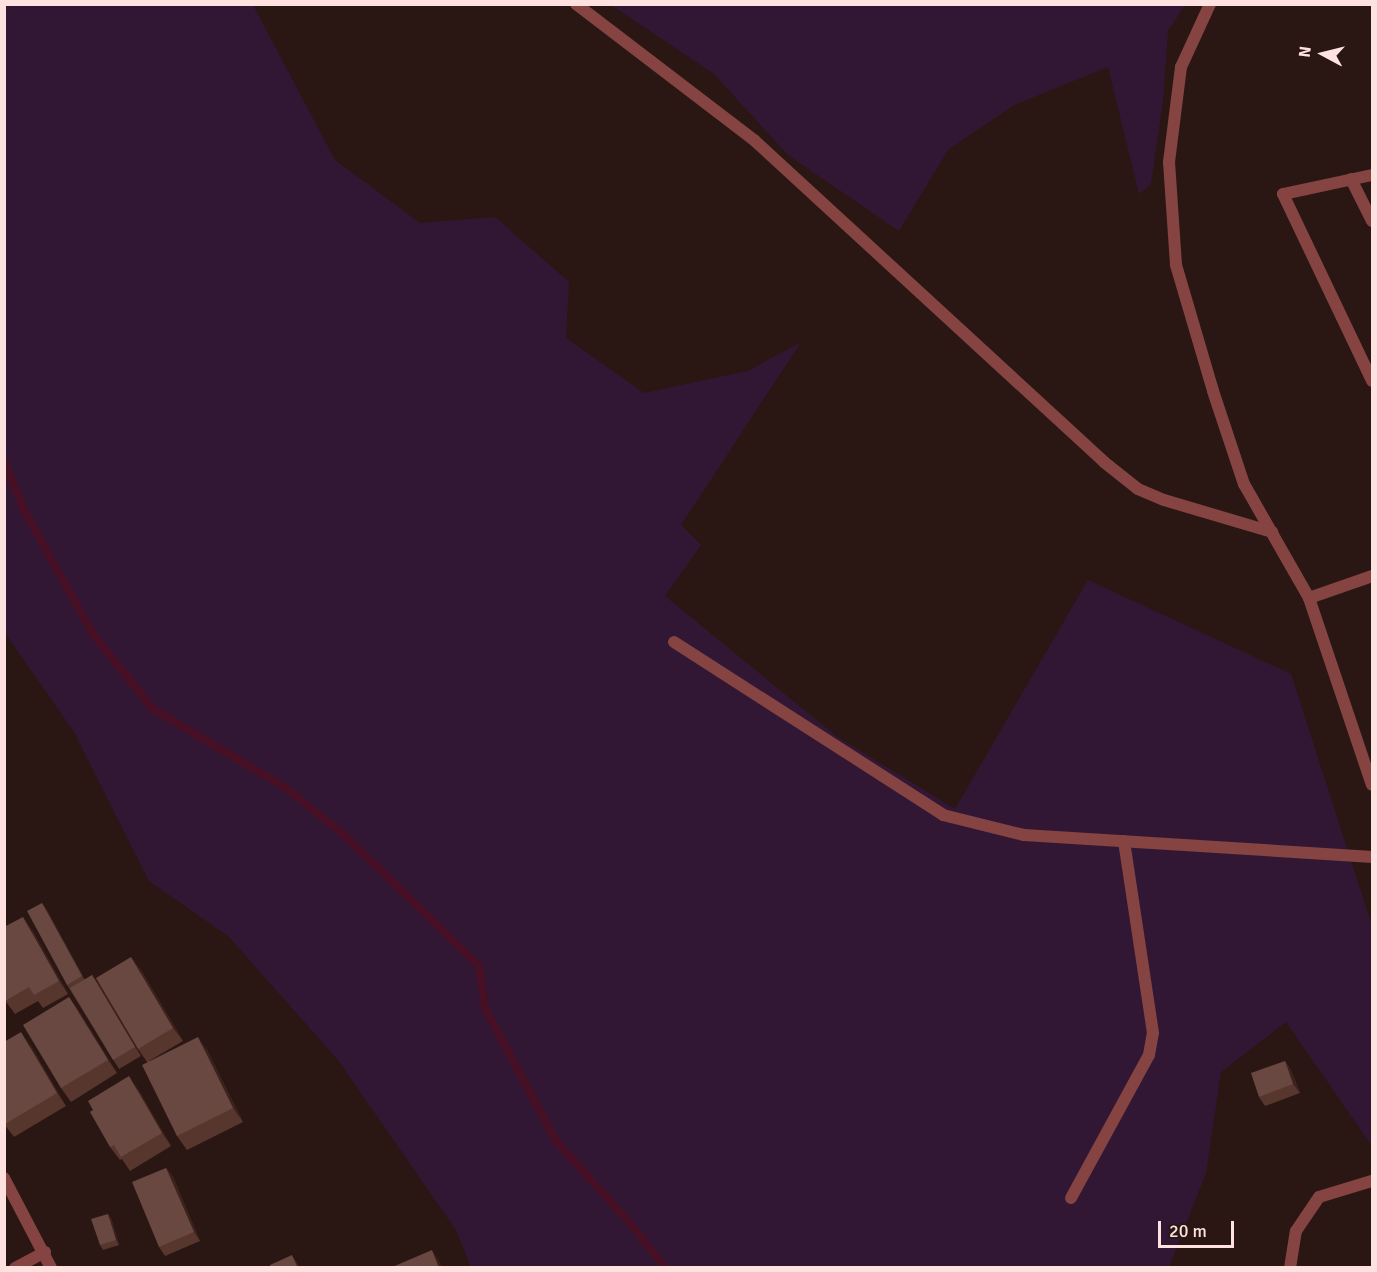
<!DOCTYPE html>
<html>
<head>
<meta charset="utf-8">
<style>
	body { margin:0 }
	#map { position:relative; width:1377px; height:1272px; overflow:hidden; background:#2a1713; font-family:Signika,sans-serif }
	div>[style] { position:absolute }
	.green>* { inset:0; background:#321734 }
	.stream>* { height:8px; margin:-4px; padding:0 4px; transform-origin:4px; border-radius:4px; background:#471024 }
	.lane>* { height:12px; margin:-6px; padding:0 6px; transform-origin:6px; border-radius:6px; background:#854442 }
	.street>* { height:12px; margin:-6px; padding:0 6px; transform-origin:6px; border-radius:6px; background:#854442 }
	.wall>* { inset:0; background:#57362e }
	.shaded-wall>* { inset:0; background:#3d221b }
	.building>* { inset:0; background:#684841 }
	span { translate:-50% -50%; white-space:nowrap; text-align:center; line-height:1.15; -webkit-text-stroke:4.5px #2a1713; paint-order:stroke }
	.frame { position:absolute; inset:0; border:6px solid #fde2df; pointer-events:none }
	.north { position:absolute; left:1293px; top:24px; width:60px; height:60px; -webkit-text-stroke:4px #2a1713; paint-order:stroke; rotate:277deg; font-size:16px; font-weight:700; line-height:24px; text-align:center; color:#fde2df }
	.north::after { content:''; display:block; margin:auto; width:21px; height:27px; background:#fde2df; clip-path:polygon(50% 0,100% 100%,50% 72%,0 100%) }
	.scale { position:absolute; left:1158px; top:1221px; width:76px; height:27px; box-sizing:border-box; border:3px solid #fde2df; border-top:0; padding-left:8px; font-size:18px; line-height:21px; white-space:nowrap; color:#fde2df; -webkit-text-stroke:4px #2a1713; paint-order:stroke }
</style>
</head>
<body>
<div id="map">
	<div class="green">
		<i style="clip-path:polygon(4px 5px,253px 5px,335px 160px,420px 223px,495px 217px,569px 282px,566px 338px,644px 393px,748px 371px,801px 342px,681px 525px,701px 545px,665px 596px,836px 736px,955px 809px,1088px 580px,1291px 674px,1372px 926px,1372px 1146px,1286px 1022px,1221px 1072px,1206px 1173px,1169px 1267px,471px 1267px,456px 1230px,338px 1060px,228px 936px,149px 881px,74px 732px,5px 633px)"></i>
		<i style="clip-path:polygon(611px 5px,1185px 5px,1168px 31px,1163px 101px,1151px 184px,1139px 194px,1108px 67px,1014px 105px,948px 150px,899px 231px,788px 155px,714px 74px)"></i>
	</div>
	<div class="stream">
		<i style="left:4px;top:461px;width:53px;rotate:67.8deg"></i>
		<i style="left:24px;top:510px;width:142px;rotate:60.9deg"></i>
		<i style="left:93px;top:634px;width:96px;rotate:51.3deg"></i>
		<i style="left:153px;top:709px;width:155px;rotate:30.7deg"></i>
		<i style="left:286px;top:788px;width:73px;rotate:38.9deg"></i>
		<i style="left:343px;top:834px;width:190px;rotate:44.1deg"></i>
		<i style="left:479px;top:966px;width:42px;rotate:81.9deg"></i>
		<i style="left:485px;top:1008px;width:151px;rotate:61.9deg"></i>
		<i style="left:556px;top:1141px;width:110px;rotate:47.9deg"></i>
		<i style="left:630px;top:1223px;width:57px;rotate:52.1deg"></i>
	</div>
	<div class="lane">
		<i style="left:576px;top:4px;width:224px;rotate:37.4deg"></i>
		<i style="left:754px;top:140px;width:476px;rotate:42.6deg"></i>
		<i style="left:1104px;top:462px;width:43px;rotate:38.5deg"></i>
		<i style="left:1138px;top:489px;width:28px;rotate:23deg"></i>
		<i style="left:1164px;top:500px;width:113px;rotate:16.5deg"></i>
		<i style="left:1210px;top:4px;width:69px;rotate:114.7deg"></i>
		<i style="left:1181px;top:67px;width:96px;rotate:97.2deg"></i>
		<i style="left:1169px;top:162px;width:103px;rotate:86.1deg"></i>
		<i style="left:1176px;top:265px;width:131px;rotate:73.6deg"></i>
		<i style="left:1213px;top:391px;width:98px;rotate:71.6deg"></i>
		<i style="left:1244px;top:484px;width:131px;rotate:60.3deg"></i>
		<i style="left:1309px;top:598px;width:197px;rotate:71.4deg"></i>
		<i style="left:1372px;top:175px;width:91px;rotate:167.9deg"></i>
		<i style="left:1283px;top:194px;width:207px;rotate:64.5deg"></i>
		<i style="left:1351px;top:179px;width:47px;rotate:63.4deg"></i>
		<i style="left:1309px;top:598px;width:67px;rotate:-19.2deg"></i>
		<i style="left:674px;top:642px;width:320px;rotate:32.7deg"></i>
		<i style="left:943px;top:815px;width:83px;rotate:13.9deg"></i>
		<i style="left:1024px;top:835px;width:349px;rotate:3.6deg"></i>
		<i style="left:1071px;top:1198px;width:163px;rotate:-61.4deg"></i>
		<i style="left:1149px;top:1055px;width:22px;rotate:-80deg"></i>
		<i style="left:1153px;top:1033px;width:194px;rotate:-98.6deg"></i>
		<i style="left:1290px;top:1268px;width:37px;rotate:-81deg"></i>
		<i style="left:1296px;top:1231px;width:41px;rotate:-55.9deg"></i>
		<i style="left:1319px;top:1197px;width:55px;rotate:-16.8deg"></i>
	</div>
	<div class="street">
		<i style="left:4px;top:1178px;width:102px;rotate:62.4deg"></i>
		<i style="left:15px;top:1268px;width:34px;rotate:-28deg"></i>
	</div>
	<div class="wall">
		<i style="clip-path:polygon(42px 903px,48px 912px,85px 980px,92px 975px,99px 984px,141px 1056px,119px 1069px,67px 985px)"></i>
		<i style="clip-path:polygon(32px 930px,68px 994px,43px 1008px,38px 1001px,15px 1014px,4px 999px)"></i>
		<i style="clip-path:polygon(141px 970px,183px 1041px,149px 1061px,207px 1050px,243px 1122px,187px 1150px,177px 1136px,147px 1062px,138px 1049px)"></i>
		<i style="clip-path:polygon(69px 997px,78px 1010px,117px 1073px,71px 1102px,61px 1088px)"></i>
		<i style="clip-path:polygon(30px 1045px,66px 1106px,14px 1137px,4px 1124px)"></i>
		<i style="clip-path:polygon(1285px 1061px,1291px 1070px,1300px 1093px,1265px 1106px,1259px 1097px)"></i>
		<i style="clip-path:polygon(138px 1089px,171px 1146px,130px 1171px,122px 1159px,120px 1160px,110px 1147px)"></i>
		<i style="clip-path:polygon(166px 1168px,173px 1177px,200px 1241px,165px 1256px,159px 1247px)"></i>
		<i style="clip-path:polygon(111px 1218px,119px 1245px,103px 1250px,100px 1245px)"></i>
	</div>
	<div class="shaded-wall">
		<i style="clip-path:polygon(42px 903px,48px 912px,88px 986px,82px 976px)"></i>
		<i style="clip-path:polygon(23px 917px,32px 930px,68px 994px,59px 981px)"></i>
		<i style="clip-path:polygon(131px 957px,141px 970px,183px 1041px,173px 1028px)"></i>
		<i style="clip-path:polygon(92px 975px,99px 984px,141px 1056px,135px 1047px)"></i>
		<i style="clip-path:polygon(69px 997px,78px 1010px,117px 1073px,108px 1060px)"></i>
		<i style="clip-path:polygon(21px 1032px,30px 1045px,66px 1106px,57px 1093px)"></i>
		<i style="clip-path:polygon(198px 1037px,207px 1050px,243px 1122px,233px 1108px)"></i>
		<i style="clip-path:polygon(1285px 1061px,1291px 1070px,1300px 1093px,1293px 1084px)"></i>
		<i style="clip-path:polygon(129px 1076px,138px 1089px,171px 1146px,162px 1133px)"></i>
		<i style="clip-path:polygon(166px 1168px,173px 1177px,200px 1241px,194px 1232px)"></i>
		<i style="clip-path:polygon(108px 1214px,111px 1218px,119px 1245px,116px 1240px)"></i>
		<i style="clip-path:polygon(432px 1250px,438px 1259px,442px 1268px,439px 1268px)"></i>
		<i style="clip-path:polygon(292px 1255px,298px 1264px,300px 1268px,298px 1268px)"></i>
	</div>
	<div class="building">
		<i style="clip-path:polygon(42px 903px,82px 976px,67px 985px,27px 911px)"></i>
		<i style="clip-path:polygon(23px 917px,59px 981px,34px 995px,29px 987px,5px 1001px,4px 927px)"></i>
		<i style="clip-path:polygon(131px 957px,173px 1028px,138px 1049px,96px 978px)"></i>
		<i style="clip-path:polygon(92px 975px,135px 1047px,113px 1060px,70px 988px)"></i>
		<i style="clip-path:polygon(69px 997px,108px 1060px,61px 1088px,23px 1025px)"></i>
		<i style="clip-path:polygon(21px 1032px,57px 1093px,5px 1124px,4px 1042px)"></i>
		<i style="clip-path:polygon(198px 1037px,233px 1108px,177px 1136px,142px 1065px)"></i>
		<i style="clip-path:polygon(1285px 1061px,1293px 1084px,1259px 1097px,1251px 1073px)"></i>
		<i style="clip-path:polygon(129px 1076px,162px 1133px,121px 1157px,114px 1145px,110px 1147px,90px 1112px,93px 1110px,88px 1101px)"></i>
		<i style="clip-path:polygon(166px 1168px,194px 1232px,159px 1247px,132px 1182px)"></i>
		<i style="clip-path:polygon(108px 1214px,116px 1240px,100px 1245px,91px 1219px)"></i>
		<i style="clip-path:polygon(432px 1250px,439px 1268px,390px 1268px)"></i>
		<i style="clip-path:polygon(292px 1255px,298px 1268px,270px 1268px,270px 1265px)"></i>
	</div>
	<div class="frame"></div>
	<div class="north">N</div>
	<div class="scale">20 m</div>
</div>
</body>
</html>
